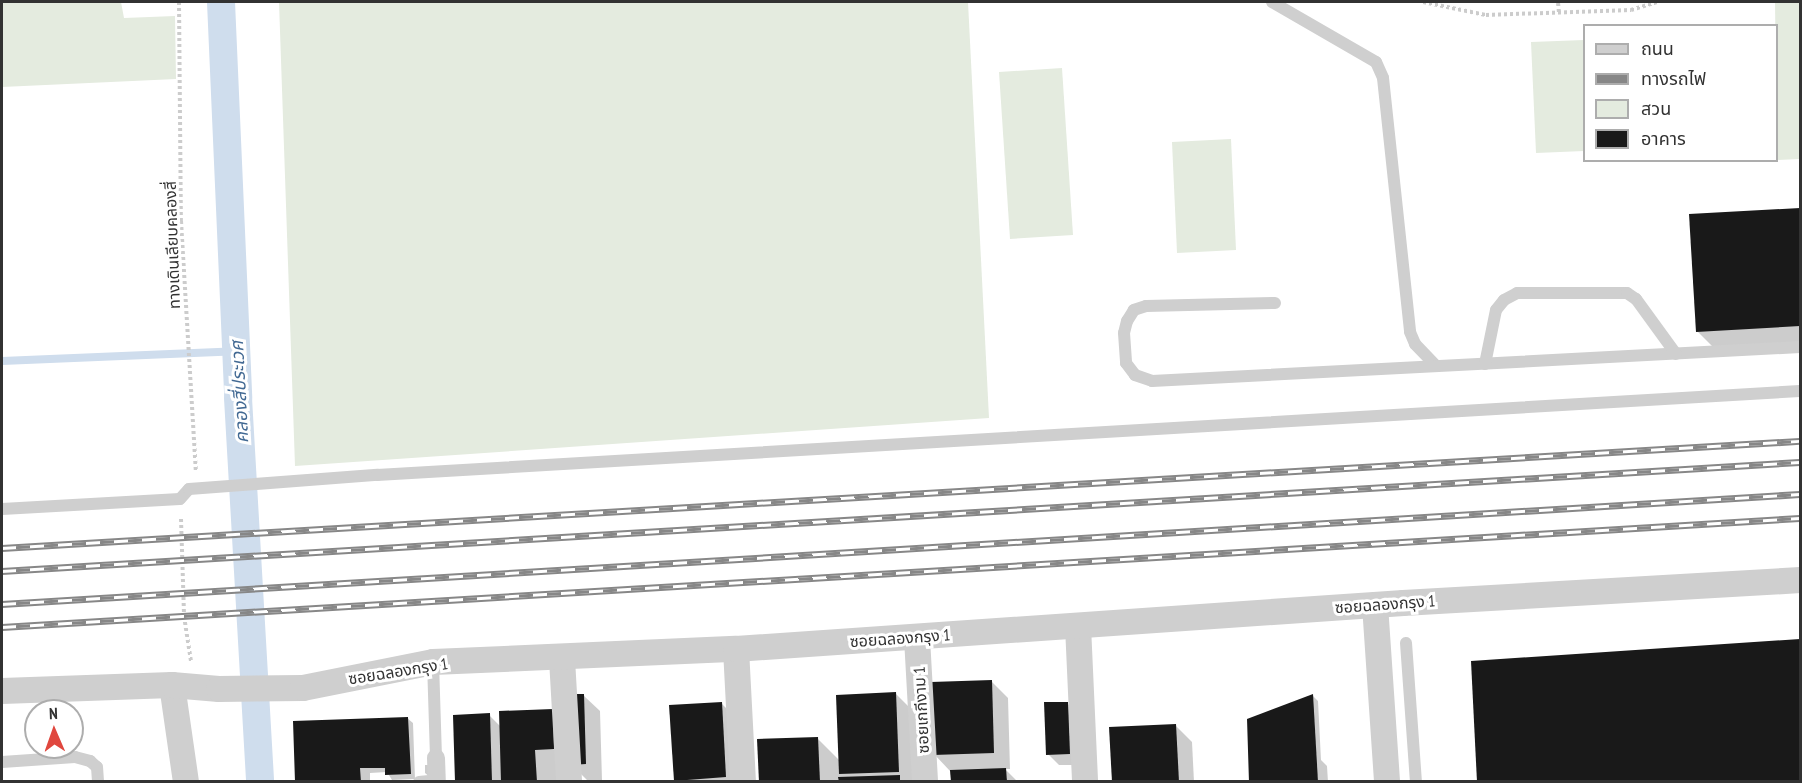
<!DOCTYPE html>
<html>
<head>
<meta charset="utf-8">
<style>
	body { margin:0 }
	#map { position:relative; width:1802px; height:783px; overflow:hidden; background:#fff; font-family:"PT Sans Narrow","Noto Sans Thai",sans-serif }
	div>[style] { position:absolute }
	.green>* { inset:0; background:#e4ebdf }
	.shadow>* { inset:0; background:#0003 }
	.stream>* { height:8px; margin:-4px; padding:0 4px; transform-origin:4px; border-radius:4px; background:#cfdded }
	.canal>* { height:28px; margin:-14px; padding:0 14px; transform-origin:14px; border-radius:14px; background:#cfdded }
	.building>* { inset:0; background:#191919 }
	.path>* { height:4px; margin-top:-2px; transform-origin:0; background:repeating-linear-gradient(90deg,#ccc 0 3px,transparent 0 6px) }
	.service>* { height:12px; margin:-6px; padding:0 6px; transform-origin:6px; border-radius:6px; background:#cfcfcf }
	.pedestrian>* { height:18px; margin:-9px; padding:0 9px; transform-origin:9px; border-radius:9px; background:#cfcfcf }
	.minor>* { height:26px; margin:-13px; padding:0 13px; transform-origin:13px; border-radius:13px; background:#cfcfcf }
	.rail>* { height:7px; margin-top:-3.5px; transform-origin:0; background:repeating-linear-gradient(90deg,#fff 0 14px,#878787 0 28px); box-sizing:border-box; border-block:2px solid #878787 }
	span { translate:-50% -50%; white-space:nowrap; text-align:center; line-height:1.15; -webkit-text-stroke:6px #fff; paint-order:stroke }
	.street-label { font-size:16px; color:#323232 }
	.water-label { font-size:18px; color:#426993; font-style:italic }
	.frame { position:absolute; inset:0; border:3px solid #323232; pointer-events:none }
	.legend { position:absolute; left:1583px; top:24px; width:195px; height:138px; box-sizing:border-box; background:#fff; border:2px solid #adadad; margin:0; padding:8px 10px; list-style:none; font-size:18px; color:#323232 }
	.legend li { display:flex; align-items:center; gap:12px; height:30px }
	.legend b { width:30px; border:2px solid #adadad }
	.north { position:absolute; left:24px; top:699px; width:60px; height:60px; box-sizing:border-box; background:#fff; border:2px solid #adadad; border-radius:50%; rotate:358deg; font-size:16px; font-weight:700; line-height:24px; text-align:center; color:#323232 }
	.north::after { content:''; display:block; margin:auto; width:21px; height:27px; background:#e0473e; clip-path:polygon(50% 0,100% 100%,50% 72%,0 100%) }
</style>
</head>
<body>
<div id="map">
	<div class="green">
		<i style="clip-path:polygon(2px 2px,121px 2px,124px 18px,175px 16px,176px 79px,2px 87px)"></i>
		<i style="clip-path:polygon(279px 2px,968px 2px,989px 418px,295px 466px)"></i>
		<i style="clip-path:polygon(1775px 2px,1800px 2px,1800px 159px,1777px 160px)"></i>
		<i style="clip-path:polygon(1584px 40px,1584px 151px,1536px 153px,1531px 42px)"></i>
		<i style="clip-path:polygon(1062px 68px,1073px 235px,1010px 239px,999px 72px)"></i>
		<i style="clip-path:polygon(1231px 139px,1236px 250px,1177px 253px,1172px 142px)"></i>
	</div>
	<div class="shadow">
		<i style="clip-path:polygon(1800px 209px,1800px 347px,1718px 352px,1697px 331px,1691px 215px)"></i>
		<i style="clip-path:polygon(1800px 641px,1800px 782px,1479px 782px,1472px 663px)"></i>
		<i style="clip-path:polygon(992px 682px,1008px 698px,1010px 769px,1005px 769px,1018px 782px,952px 782px,950px 771px,934px 754px)"></i>
		<i style="clip-path:polygon(896px 694px,923px 721px,925px 782px,760px 782px,817px 738px,840px 761px)"></i>
		<i style="clip-path:polygon(583px 695px,600px 711px,602px 780px,588px 781px,574px 767px,556px 770px,556px 782px,457px 782px,489px 715px,501px 727px,552px 711px)"></i>
		<i style="clip-path:polygon(1313px 696px,1318px 701px,1321px 760px,1327px 766px,1328px 782px,1250px 782px)"></i>
		<i style="clip-path:polygon(721px 703px,749px 731px,752px 782px,677px 782px,675px 780px)"></i>
		<i style="clip-path:polygon(1067px 703px,1078px 714px,1080px 765px,1059px 765px,1048px 754px)"></i>
		<i style="clip-path:polygon(407px 718px,413px 723px,415px 779px,392px 780px,387px 772px,370px 773px,370px 782px,297px 782px)"></i>
		<i style="clip-path:polygon(1175px 725px,1192px 742px,1194px 782px,1113px 782px)"></i>
		<i style="clip-path:polygon(425px 765px,431px 765px,431px 778px,425px 773px)"></i>
	</div>
	<div class="stream">
		<i style="left:2px;top:361px;width:234px;rotate:-2.4deg"></i>
	</div>
	<div class="canal">
		<i style="left:221px;top:2px;width:396px;rotate:87.5deg"></i>
		<i style="left:238px;top:398px;width:385px;rotate:86.7deg"></i>
	</div>
	<div class="building">
		<i style="clip-path:polygon(1800px 208px,1800px 326px,1696px 332px,1689px 214px)"></i>
		<i style="clip-path:polygon(1800px 639px,1800px 782px,1477px 782px,1471px 661px)"></i>
		<i style="clip-path:polygon(992px 680px,994px 753px,933px 755px,931px 682px)"></i>
		<i style="clip-path:polygon(896px 692px,899px 772px,839px 774px,836px 695px)"></i>
		<i style="clip-path:polygon(568px 694px,584px 694px,586px 764px,571px 765px)"></i>
		<i style="clip-path:polygon(1313px 694px,1318px 782px,1249px 782px,1247px 719px)"></i>
		<i style="clip-path:polygon(722px 702px,726px 777px,674px 781px,669px 705px)"></i>
		<i style="clip-path:polygon(1044px 702px,1068px 702px,1070px 754px,1046px 755px)"></i>
		<i style="clip-path:polygon(553px 709px,554px 749px,535px 750px,537px 782px,501px 782px,499px 711px)"></i>
		<i style="clip-path:polygon(490px 713px,492px 782px,455px 782px,453px 715px)"></i>
		<i style="clip-path:polygon(408px 717px,411px 774px,385px 775px,385px 768px,360px 768px,361px 782px,295px 782px,293px 721px)"></i>
		<i style="clip-path:polygon(1176px 724px,1179px 782px,1112px 782px,1109px 727px)"></i>
		<i style="clip-path:polygon(818px 737px,820px 782px,759px 782px,757px 739px)"></i>
		<i style="clip-path:polygon(1006px 768px,1007px 782px,951px 782px,950px 770px)"></i>
		<i style="clip-path:polygon(900px 775px,900px 782px,839px 782px,838px 777px)"></i>
	</div>
	<div class="path">
		<i style="left:179px;top:2px;width:219px;rotate:89.5deg"></i>
		<i style="left:181px;top:221px;width:250px;rotate:86.6deg"></i>
		<i style="left:1423px;top:2px;width:64px;rotate:11.7deg"></i>
		<i style="left:1486px;top:15px;width:145px;rotate:-2deg"></i>
		<i style="left:1631px;top:10px;width:28px;rotate:-17deg"></i>
		<i style="left:1558px;top:3px;width:10px;rotate:84deg"></i>
		<i style="left:181px;top:519px;width:97px;rotate:88.2deg"></i>
		<i style="left:184px;top:616px;width:46px;rotate:81.2deg"></i>
	</div>
	<div class="service">
		<i style="left:1272px;top:2px;width:120px;rotate:30deg"></i>
		<i style="left:1376px;top:62px;width:17px;rotate:66deg"></i>
		<i style="left:1383px;top:78px;width:255px;rotate:83.9deg"></i>
		<i style="left:1410px;top:332px;width:13px;rotate:67deg"></i>
		<i style="left:1415px;top:344px;width:30px;rotate:46deg"></i>
		<i style="left:1275px;top:303px;width:129px;rotate:178.7deg"></i>
		<i style="left:1146px;top:306px;width:13px;rotate:162deg"></i>
		<i style="left:1134px;top:310px;width:13px;rotate:122deg"></i>
		<i style="left:1127px;top:321px;width:12px;rotate:104deg"></i>
		<i style="left:1124px;top:333px;width:30px;rotate:86deg"></i>
		<i style="left:1126px;top:363px;width:15px;rotate:53deg"></i>
		<i style="left:1135px;top:375px;width:18px;rotate:19deg"></i>
		<i style="left:1152px;top:381px;width:649px;rotate:-3deg"></i>
		<i style="left:1485px;top:364px;width:55px;rotate:-78.5deg"></i>
		<i style="left:1496px;top:310px;width:13px;rotate:-51deg"></i>
		<i style="left:1504px;top:300px;width:15px;rotate:-28deg"></i>
		<i style="left:1517px;top:293px;width:110px"></i>
		<i style="left:1627px;top:293px;width:11px;rotate:34deg"></i>
		<i style="left:1636px;top:299px;width:68px;rotate:54deg"></i>
		<i style="left:2px;top:509px;width:178px;rotate:-3.2deg"></i>
		<i style="left:180px;top:499px;width:13px;rotate:-48deg"></i>
		<i style="left:189px;top:489px;width:189px;rotate:-4.3deg"></i>
		<i style="left:377px;top:475px;width:1425px;rotate:-3.38deg"></i>
		<i style="left:1406px;top:643px;width:139px;rotate:85.9deg"></i>
		<i style="left:433px;top:662px;width:96px;rotate:88.2deg"></i>
		<i style="left:2px;top:762px;width:73px;rotate:-3.9deg"></i>
		<i style="left:75px;top:757px;width:16px;rotate:15deg"></i>
		<i style="left:90px;top:761px;width:9px;rotate:41deg"></i>
		<i style="left:97px;top:767px;width:15px;rotate:86deg"></i>
		<i style="left:419px;top:782px;width:18px;rotate:-6deg"></i>
	</div>
	<div class="pedestrian">
		<i style="left:436px;top:758px;width:24px;rotate:88deg"></i>
	</div>
	<div class="minor">
		<i style="left:1375px;top:605px;width:177px;rotate:86.1deg"></i>
		<i style="left:1078px;top:626px;width:156px;rotate:87.4deg"></i>
		<i style="left:917px;top:638px;width:144px;rotate:86.8deg"></i>
		<i style="left:736px;top:649px;width:133px;rotate:87deg"></i>
		<i style="left:562px;top:659px;width:123px;rotate:86.7deg"></i>
		<i style="left:172px;top:685px;width:98px;rotate:81.8deg"></i>
		<i style="left:2px;top:691px;width:170px;rotate:-2deg"></i>
		<i style="left:172px;top:685px;width:47px;rotate:4.9deg"></i>
		<i style="left:219px;top:689px;width:84px;rotate:-0.7deg"></i>
		<i style="left:303px;top:688px;width:133px;rotate:-11.3deg"></i>
		<i style="left:433px;top:662px;width:303px;rotate:-2.5deg"></i>
		<i style="left:736px;top:649px;width:669px;rotate:-3.95deg"></i>
		<i style="left:1403px;top:603px;width:398px;rotate:-3.3deg"></i>
	</div>
	<div class="rail">
		<i style="left:2px;top:548px;width:1801px;rotate:-3.41deg"></i>
		<i style="left:2px;top:571px;width:1801px;rotate:-3.47deg"></i>
		<i style="left:2px;top:604px;width:1801px;rotate:-3.5deg"></i>
		<i style="left:2px;top:627px;width:1801px;rotate:-3.47deg"></i>
	</div>
	<div class="street-label">
		<span style="left:172px;top:245px;rotate:-92deg">ทางเดินเลียบคลองสี่</span>
		<span style="left:1385px;top:604px;rotate:-4deg">ซอยฉลองกรุง 1</span>
		<span style="left:900px;top:638px;rotate:-4deg">ซอยฉลองกรุง 1</span>
		<span style="left:398px;top:671px;rotate:-9deg">ซอยฉลองกรุง 1</span>
		<span style="left:921px;top:710px;rotate:-93deg">ซอยเกกีงาม 1</span>
	</div>
	<div class="water-label">
		<span style="left:240px;top:392px;rotate:-93deg">คลองสี่ประเวศ</span>
	</div>
	<div class="frame"></div>
	<ul class="legend">
	<li><b style="height:8px;background:#cfcfcf"></b>ถนน</li>
	<li><b style="height:8px;background:#878787"></b>ทางรถไฟ</li>
	<li><b style="height:16px;background:#e4ebdf"></b>สวน</li>
	<li><b style="height:16px;background:#191919"></b>อาคาร</li>
	</ul>
	<div class="north">N</div>
</div>
</body>
</html>
